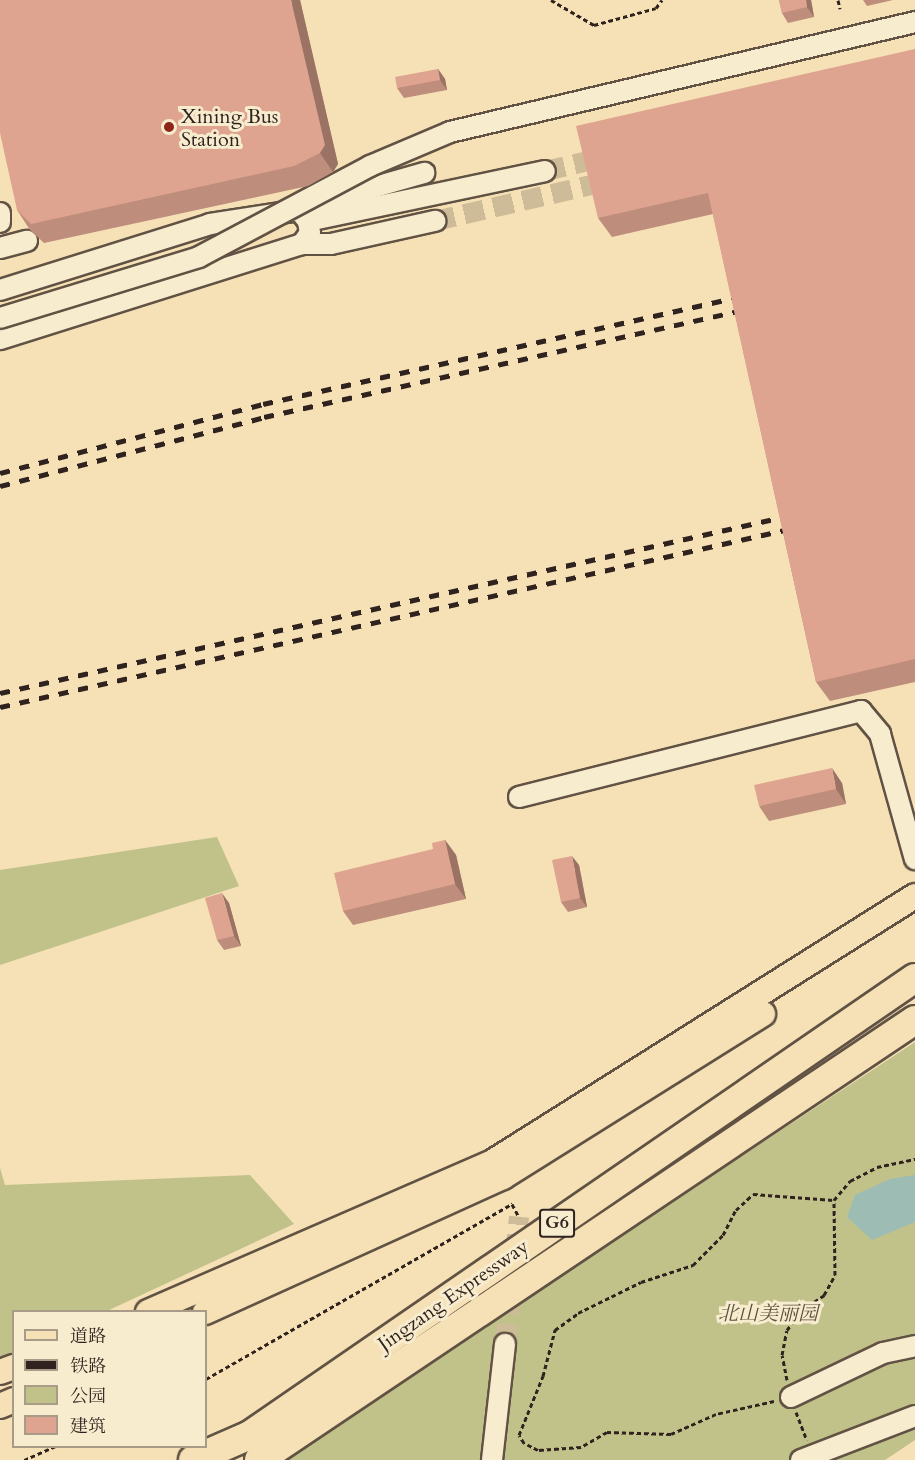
<!DOCTYPE html>
<html>
<head>
<meta charset="utf-8">
<style>
	body { margin:0 }
	#map { position:relative; width:915px; height:1460px; overflow:hidden; background:#f5e1b5; font-family:Cardo,"Noto Serif SC",serif }
	div>[style] { position:absolute }
	.green>* { inset:0; background:#c1c18a }
	.water>* { inset:0; background:#9dbcb4 }
	.minor-tunnel>* { height:20px; margin-top:-10px; transform-origin:0; background:repeating-linear-gradient(90deg,#cebb97 0 20px,transparent 0 30px) }
	.path>* { height:3px; margin-top:-1.5px; transform-origin:0; background:repeating-linear-gradient(90deg,#30231f 0 4.5px,transparent 0 7.5px) }
	.roads { filter:drop-shadow(2px 0 #615244) drop-shadow(-2px 0 #615244) drop-shadow(0 2px #615244) drop-shadow(0 -2px #615244) }
	.minor>* { height:20px; margin:-10px; padding:0 10px; transform-origin:10px; border-radius:10px; background:#f8eccf }
	.major>* { height:24px; margin:-12px; padding:0 12px; transform-origin:12px; border-radius:12px; background:#f5e1b5 }
	.highway>* { height:28px; margin:-14px; padding:0 14px; transform-origin:14px; border-radius:14px; background:#f5e1b5 }
	.rail>* { height:4.5px; margin-top:-2.25px; transform-origin:0; background:repeating-linear-gradient(90deg,#30231f 0 10px,transparent 0 20px) }
	.bridges { filter:drop-shadow(2px 0 #615244) drop-shadow(-2px 0 #615244) drop-shadow(0 2px #615244) drop-shadow(0 -2px #615244) }
	.minor-bridge>* { height:20px; margin:-10px; padding:0 10px; transform-origin:10px; border-radius:10px; background:#f8eccf }
	.wall>* { inset:0; background:#bf8d7c }
	.shaded-wall>* { inset:0; background:#9b7365 }
	.building>* { inset:0; background:#dea490 }
	.dots>* { width:16px; height:16px; translate:-50% -50%; box-sizing:border-box; border:3px solid #f8eccf; border-radius:50% }
	span { translate:-50% -50%; white-space:nowrap; text-align:center; line-height:1.15; -webkit-text-stroke:6px #f8eccf; paint-order:stroke }
	.shield-label span { padding:2px 4px; background:#f8eccf; border:2px solid; border-radius:4px; -webkit-text-stroke-width:0 }
	.shield-label { font-size:18px; color:#30231f; font-weight:700 }
	.poi-label { font-size:20px; color:#30231f }
	.left { translate:0 -50%; text-align:left }
	.street-label { font-size:20px; color:#30231f }
	.park-label { font-size:20px; color:#5c523f; font-style:italic }
	.legend { position:absolute; left:12px; top:1310px; width:195px; height:138px; box-sizing:border-box; background:#f8eccf; border:2px solid #a89c89; margin:0; padding:8px 10px; list-style:none; font-size:18px; color:#30231f }
	.legend li { display:flex; align-items:center; gap:12px; height:30px }
	.legend b { width:30px; border:2px solid #a89c89 }
</style>
</head>
<body>
<div id="map">
	<div class="green">
		<i style="clip-path:polygon(217px 837px,239px 886px,0 965px,0 870px)"></i>
		<i style="clip-path:polygon(915px 1042px,915px 1440px,885px 1460px,261px 1460px,506px 1311px)"></i>
		<i style="clip-path:polygon(0 1168px,5px 1185px,250px 1175px,294px 1224px,107px 1311px,14px 1312px,13px 1355px,0 1362px)"></i>
	</div>
	<div class="water">
		<i style="clip-path:polygon(915px 1175px,915px 1222px,872px 1240px,847px 1217px,855px 1195px,890px 1179px)"></i>
	</div>
	<div class="minor-tunnel">
		<i style="left:545px;top:171px;width:67px;rotate:-13deg"></i>
		<i style="left:435px;top:221px;width:187px;rotate:-13deg"></i>
		<i style="left:505px;top:1344px;width:128px;rotate:-83.7deg"></i>
	</div>
	<div class="path">
		<i style="left:551px;top:0;width:50px;rotate:30.2deg"></i>
		<i style="left:594px;top:25px;width:64px;rotate:-15.3deg"></i>
		<i style="left:656px;top:8px;width:10px;rotate:-53deg"></i>
		<i style="left:838px;top:0;width:9px;rotate:77deg"></i>
		<i style="left:206px;top:1379px;width:353px;rotate:-29.8deg"></i>
		<i style="left:512px;top:1204px;width:15px;rotate:62deg"></i>
		<i style="left:787px;top:1380px;width:25px;rotate:-101deg"></i>
		<i style="left:782px;top:1355px;width:25px;rotate:-79deg"></i>
		<i style="left:787px;top:1330px;width:25px;rotate:-53deg"></i>
		<i style="left:802px;top:1310px;width:27px;rotate:-34deg"></i>
		<i style="left:824px;top:1295px;width:23px;rotate:-61deg"></i>
		<i style="left:835px;top:1275px;width:75px;rotate:-90.8deg"></i>
		<i style="left:834px;top:1200px;width:25px;rotate:-50deg"></i>
		<i style="left:850px;top:1181px;width:30px;rotate:-27deg"></i>
		<i style="left:877px;top:1167px;width:39px;rotate:-12deg"></i>
		<i style="left:774px;top:1401px;width:59px;rotate:167.4deg"></i>
		<i style="left:716px;top:1414px;width:49px;rotate:156deg"></i>
		<i style="left:671px;top:1434px;width:64px;rotate:-178.2deg"></i>
		<i style="left:607px;top:1432px;width:30px;rotate:150deg"></i>
		<i style="left:581px;top:1447px;width:43px;rotate:176deg"></i>
		<i style="left:538px;top:1450px;width:16px;rotate:-153deg"></i>
		<i style="left:524px;top:1443px;width:9px;rotate:-122deg"></i>
		<i style="left:519px;top:1435px;width:64px;rotate:-67.9deg"></i>
		<i style="left:543px;top:1376px;width:48px;rotate:-75.4deg"></i>
		<i style="left:555px;top:1330px;width:29px;rotate:-36deg"></i>
		<i style="left:578px;top:1313px;width:70px;rotate:-26.2deg"></i>
		<i style="left:641px;top:1282px;width:55px;rotate:-18.1deg"></i>
		<i style="left:693px;top:1265px;width:42px;rotate:-45deg"></i>
		<i style="left:723px;top:1235px;width:28px;rotate:-63deg"></i>
		<i style="left:736px;top:1210px;width:23px;rotate:-43deg"></i>
		<i style="left:753px;top:1194px;width:81px;rotate:4.2deg"></i>
		<i style="left:796px;top:1412px;width:30px;rotate:69deg"></i>
		<i style="left:24px;top:1460px;width:35px;rotate:-24deg"></i>
	</div>
	<div class="roads">
		<div class="minor">
			<i style="left:308px;top:206px;width:121px;rotate:-15.9deg"></i>
			<i style="left:0;top:213px;width:9px;rotate:90deg"></i>
			<i style="left:308px;top:221px;width:242px;rotate:-11.9deg"></i>
			<i style="left:302px;top:244px;width:29px"></i>
			<i style="left:331px;top:244px;width:107px;rotate:-12.5deg"></i>
			<i style="left:0;top:248px;width:28px;rotate:-15deg"></i>
			<i style="left:0;top:290px;width:220px;rotate:-17.4deg"></i>
			<i style="left:210px;top:224px;width:90px;rotate:-8.9deg"></i>
			<i style="left:299px;top:210px;width:14px;rotate:51deg"></i>
			<i style="left:308px;top:221px;width:12px;rotate:81deg"></i>
			<i style="left:310px;top:233px;width:14px;rotate:126deg"></i>
			<i style="left:302px;top:244px;width:317px;rotate:162.5deg"></i>
			<i style="left:519px;top:797px;width:353px;rotate:-14.1deg"></i>
			<i style="left:861px;top:711px;width:30px;rotate:50deg"></i>
			<i style="left:880px;top:734px;width:130px;rotate:74.4deg"></i>
			<i style="left:791px;top:1397px;width:102px;rotate:-25.6deg"></i>
			<i style="left:883px;top:1353px;width:33px;rotate:-12deg"></i>
			<i style="left:492px;top:1460px;width:117px;rotate:-83.6deg"></i>
			<i style="left:801px;top:1460px;width:122px;rotate:-21.1deg"></i>
		</div>
		<div class="major">
			<i style="left:148px;top:1312px;width:374px;rotate:-23.5deg"></i>
			<i style="left:491px;top:1163px;width:501px;rotate:-32.2deg"></i>
			<i style="left:205px;top:1312px;width:327px;rotate:-24.4deg"></i>
			<i style="left:503px;top:1177px;width:307px;rotate:-32.1deg"></i>
			<i style="left:0;top:1372px;width:15px;rotate:-20deg"></i>
			<i style="left:0;top:1406px;width:15px;rotate:-23deg"></i>
		</div>
		<div class="highway">
			<i style="left:193px;top:1460px;width:62px;rotate:-23.7deg"></i>
			<i style="left:250px;top:1435px;width:807px;rotate:-34.5deg"></i>
			<i style="left:259px;top:1460px;width:790px;rotate:-33.85deg"></i>
		</div>
	</div>
	<div class="rail">
		<i style="left:0;top:473px;width:272px;rotate:-14.7deg"></i>
		<i style="left:263px;top:404px;width:496px;rotate:-12.7deg"></i>
		<i style="left:0;top:486px;width:273px;rotate:-14.6deg"></i>
		<i style="left:264px;top:417px;width:498px;rotate:-12.6deg"></i>
		<i style="left:0;top:693px;width:816px;rotate:-12.67deg"></i>
		<i style="left:0;top:707px;width:818px;rotate:-12.71deg"></i>
	</div>
	<div class="bridges">
		<div class="minor-bridge">
			<i style="left:0;top:318px;width:208px;rotate:-17deg"></i>
			<i style="left:199px;top:257px;width:194px;rotate:-28deg"></i>
			<i style="left:370px;top:166px;width:87px;rotate:-23deg"></i>
			<i style="left:450px;top:132px;width:478px;rotate:-13.3deg"></i>
		</div>
	</div>
	<div class="wall">
		<i style="clip-path:polygon(300px 0,338px 164px,333px 172px,308px 186px,44px 243px,30px 230px,17px 210px)"></i>
		<i style="clip-path:polygon(779px 0,811px 0,814px 17px,788px 23px,782px 13px)"></i>
		<i style="clip-path:polygon(863px 0,893px 0,867px 6px)"></i>
		<i style="clip-path:polygon(915px 49px,915px 682px,830px 701px,816px 682px,713px 214px,612px 237px,598px 218px)"></i>
		<i style="clip-path:polygon(438px 69px,445px 79px,447px 90px,404px 98px,397px 88px)"></i>
		<i style="clip-path:polygon(842px 783px,846px 804px,769px 821px,759px 806px)"></i>
		<i style="clip-path:polygon(445px 840px,456px 855px,466px 899px,353px 925px,343px 911px,433px 849px)"></i>
		<i style="clip-path:polygon(579px 865px,587px 907px,568px 912px,561px 902px)"></i>
		<i style="clip-path:polygon(229px 903px,241px 946px,224px 950px,217px 940px)"></i>
	</div>
	<div class="shaded-wall">
		<i style="clip-path:polygon(291px 0,300px 0,338px 164px,333px 172px,320px 153px)"></i>
		<i style="clip-path:polygon(806px 0,811px 0,814px 17px,807px 7px)"></i>
		<i style="clip-path:polygon(438px 69px,445px 79px,447px 90px,440px 80px)"></i>
		<i style="clip-path:polygon(832px 768px,842px 783px,846px 804px,836px 789px)"></i>
		<i style="clip-path:polygon(445px 840px,456px 855px,466px 899px,455px 884px)"></i>
		<i style="clip-path:polygon(572px 856px,579px 865px,587px 907px,580px 898px)"></i>
		<i style="clip-path:polygon(222px 893px,229px 903px,241px 946px,234px 936px)"></i>
	</div>
	<div class="building">
		<i style="clip-path:polygon(0 0,291px 0,325px 145px,320px 153px,294px 166px,31px 224px,17px 210px,0 133px)"></i>
		<i style="clip-path:polygon(779px 0,806px 0,807px 7px,782px 13px)"></i>
		<i style="clip-path:polygon(915px 49px,915px 659px,816px 682px,708px 193px,598px 218px,576px 126px)"></i>
		<i style="clip-path:polygon(438px 69px,440px 80px,397px 88px,395px 77px)"></i>
		<i style="clip-path:polygon(832px 768px,836px 789px,759px 806px,754px 785px)"></i>
		<i style="clip-path:polygon(445px 840px,455px 884px,343px 911px,334px 873px,433px 849px,432px 843px)"></i>
		<i style="clip-path:polygon(572px 856px,580px 898px,561px 902px,552px 860px)"></i>
		<i style="clip-path:polygon(222px 893px,234px 936px,217px 940px,205px 898px)"></i>
	</div>
	<div class="dots">
		<i style="left:169px;top:127px;background:#8f2418"></i>
	</div>
	<div class="shield-label">
		<span style="left:557px;top:1223px">G6</span>
	</div>
	<div class="poi-label">
		<span class="left" style="left:181px;top:128px">Xining Bus<br>Station</span>
	</div>
	<div class="street-label">
		<span style="left:453px;top:1295px;rotate:-35deg">Jingzang Expressway</span>
	</div>
	<div class="park-label">
		<span style="left:768px;top:1313px">北山美丽园</span>
	</div>
	<ul class="legend">
	<li><b style="height:8px;background:#f5e1b5"></b>道路</li>
	<li><b style="height:8px;background:#30231f"></b>铁路</li>
	<li><b style="height:16px;background:#c1c18a"></b>公园</li>
	<li><b style="height:16px;background:#dea490"></b>建筑</li>
	</ul>
</div>
</body>
</html>
